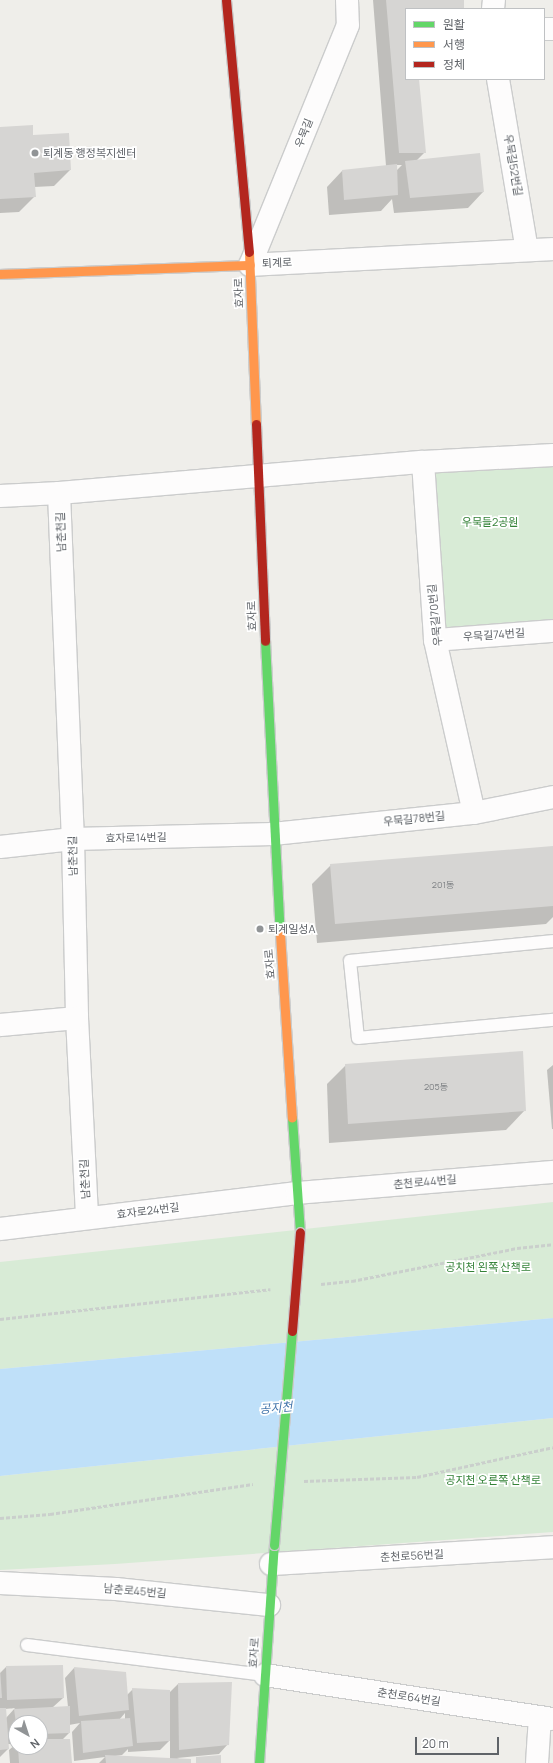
<!DOCTYPE html>
<html>
<head>
<meta charset="utf-8">
<style>
	body { margin:0 }
	#map { position:relative; width:553px; height:1763px; overflow:hidden; background:#efeeea; font-family:Manrope,"Noto Sans KR",sans-serif }
	div>[style] { position:absolute }
	.green>* { inset:0; background:#d8ebd6 }
	.water>* { inset:0; background:#bfe0f9 }
	.shadow>* { inset:0; background:#0003 }
	.building>* { inset:0; background:#d6d5d3 }
	.path>* { height:2.5px; margin-top:-1.25px; transform-origin:0; background:repeating-linear-gradient(90deg,#cacfcc 0 4px,transparent 0 6px) }
	.roads { filter:drop-shadow(1px 0 #cbcccc) drop-shadow(-1px 0 #cbcccc) drop-shadow(0 1px #cbcccc) drop-shadow(0 -1px #cbcccc) }
	.lane>* { height:12px; margin:-6px; padding:0 6px; transform-origin:6px; border-radius:6px; background:#fdfcfc }
	.street>* { height:22px; margin:-11px; padding:0 11px; transform-origin:11px; border-radius:11px; background:#fdfcfc }
	.fast>* { height:9px; margin:-4.5px; padding:0 4.5px; transform-origin:4.5px; border-radius:4.5px; background:#63d668 }
	.slow>* { height:9px; margin:-4.5px; padding:0 4.5px; transform-origin:4.5px; border-radius:4.5px; background:#ff974d }
	.jam>* { height:9px; margin:-4.5px; padding:0 4.5px; transform-origin:4.5px; border-radius:4.5px; background:#b3261e }
	.bridges { filter:drop-shadow(1px 0 #cacacb) drop-shadow(-1px 0 #cacacb) drop-shadow(0 1px #cacacb) drop-shadow(0 -1px #cacacb) }
	.fast-bridge>* { height:9px; margin:-4.5px; padding:0 4.5px; transform-origin:4.5px; border-radius:4.5px; background:#63d668 }
	.jam-bridge>* { height:9px; margin:-4.5px; padding:0 4.5px; transform-origin:4.5px; border-radius:4.5px; background:#b3261e }
	.dots>* { width:11px; height:11px; translate:-50% -50%; box-sizing:border-box; border:2px solid #fff; border-radius:50% }
	span { translate:-50% -50%; white-space:nowrap; text-align:center; line-height:1.15; -webkit-text-stroke:3.5px #fff; paint-order:stroke }
	.number-label { font-size:9px; color:#7e8184 }
	.number-label span { -webkit-text-stroke-width:0 }
	.street-label { font-size:11px; color:#5f6368 }
	.poi-label { font-size:11px; color:#5f6368 }
	.left { translate:0 -50%; text-align:left }
	.park-label { font-size:11px; color:#348238 }
	.water-label { font-size:12px; color:#4174aa; font-style:italic }
	.legend { position:absolute; left:405px; top:8px; width:140px; height:72px; box-sizing:border-box; background:#fff; border:1px solid #bfc1c3; margin:0; padding:5px 7px; list-style:none; font-size:12px; color:#5f6368 }
	.legend li { display:flex; align-items:center; gap:8px; height:20px }
	.legend b { width:20px; border:1px solid #bfc1c3 }
	.north { position:absolute; left:8px; top:1715px; width:40px; height:40px; box-sizing:border-box; background:#fff; border:1px solid #bfc1c3; border-radius:50%; rotate:141deg; font-size:11px; font-weight:700; line-height:16px; text-align:center; color:#5f6368 }
	.north::after { content:''; display:block; margin:auto; width:14px; height:18px; background:#919496; clip-path:polygon(50% 0,100% 100%,50% 72%,0 100%) }
	.scale { position:absolute; left:415px; top:1737px; width:84px; height:18px; box-sizing:border-box; border:2px solid #5f6368; border-top:0; padding-left:5px; font-size:12px; line-height:14px; white-space:nowrap; color:#5f6368; -webkit-text-stroke:3px #fff; paint-order:stroke }
</style>
</head>
<body>
<div id="map">
	<div class="green">
		<i style="clip-path:polygon(553px 455px,553px 631px,435px 640px,423px 462px)"></i>
		<i style="clip-path:polygon(553px 1202px,553px 1318px,0 1369px,0 1262px)"></i>
		<i style="clip-path:polygon(553px 1418px,553px 1532px,115px 1564px,0 1570px,0 1476px)"></i>
	</div>
	<div class="water">
		<i style="clip-path:polygon(553px 1318px,553px 1418px,0 1476px,0 1369px)"></i>
	</div>
	<div class="shadow">
		<i style="clip-path:polygon(evenodd,373px 0,463px 0,463px 9px,406px 9px,406px 79px,418px 79px,425px 152px,416px 161px,483px 192px,468px 208px,394px 213px,392px 199px,381px 211px,329px 215px,327px 187px,342px 171px,386px 166px,373px 0,396px 165px,402px 165px,396px 171px,396px 165px)"></i>
		<i style="clip-path:polygon(0 128px,70px 170px,54px 186px,34px 187px,35px 196px,19px 212px,0 213px)"></i>
		<i style="clip-path:polygon(553px 847px,553px 917px,546px 924px,317px 943px,312px 884px,331px 865px)"></i>
		<i style="clip-path:polygon(346px 1065px,525px 1110px,506px 1130px,329px 1143px,327px 1084px)"></i>
		<i style="clip-path:polygon(553px 1065px,553px 1129px,552px 1129px,547px 1070px)"></i>
		<i style="clip-path:polygon(evenodd,0 1660px,0 1673px,6px 1667px,63px 1698px,53px 1707px,68px 1707px,65px 1678px,74px 1668px,125px 1673px,127px 1695px,133px 1689px,169px 1693px,178px 1684px,228px 1744px,219px 1754px,177px 1758px,190px 1763px,99px 1763px,105px 1757px,74px 1761px,72px 1732px,80px 1723px,69px 1725px,69px 1733px,62px 1740px,71px 1763px,10px 1763px,9px 1750px,16px 1744px,8px 1744px,8px 1749px,0 1757px,0 1660px,15px 1708px,6px 1718px,5px 1709px,15px 1708px,0 1660px,125px 1713px,125px 1719px,119px 1720px,125px 1713px,0 1660px,16px 1723px,40px 1723px,40px 1747px,16px 1747px,16px 1723px,0 1660px,170px 1740px,170px 1759px,115px 1756px,122px 1755px,128px 1749px,128px 1752px,160px 1750px,170px 1740px)"></i>
	</div>
	<div class="building">
		<i style="clip-path:polygon(386px 0,464px 0,464px 9px,406px 9px,406px 79px,419px 79px,426px 153px,399px 153px)"></i>
		<i style="clip-path:polygon(33px 125px,33px 135px,69px 133px,71px 170px,34px 173px,36px 197px,0 199px,0 127px)"></i>
		<i style="clip-path:polygon(480px 153px,484px 192px,410px 198px,405px 161px)"></i>
		<i style="clip-path:polygon(397px 164px,398px 195px,344px 200px,342px 170px)"></i>
		<i style="clip-path:polygon(553px 846px,553px 906px,335px 924px,330px 864px)"></i>
		<i style="clip-path:polygon(523px 1051px,526px 1111px,348px 1124px,345px 1064px)"></i>
		<i style="clip-path:polygon(63px 1665px,64px 1698px,7px 1700px,6px 1666px)"></i>
		<i style="clip-path:polygon(74px 1667px,126px 1672px,129px 1710px,79px 1716px)"></i>
		<i style="clip-path:polygon(0 1669px,2px 1698px,0 1698px)"></i>
		<i style="clip-path:polygon(232px 1682px,229px 1745px,179px 1750px,178px 1683px)"></i>
		<i style="clip-path:polygon(132px 1688px,170px 1690px,170px 1741px,137px 1743px)"></i>
		<i style="clip-path:polygon(70px 1706px,70px 1733px,40px 1734px,40px 1723px,16px 1723px,14px 1709px)"></i>
		<i style="clip-path:polygon(0 1708px,6px 1708px,9px 1749px,0 1750px)"></i>
		<i style="clip-path:polygon(130px 1718px,133px 1746px,83px 1753px,81px 1721px)"></i>
		<i style="clip-path:polygon(40px 1739px,70px 1739px,72px 1763px,19px 1763px,18px 1747px,40px 1747px)"></i>
		<i style="clip-path:polygon(105px 1755px,191px 1759px,191px 1763px,106px 1763px)"></i>
		<i style="clip-path:polygon(221px 1755px,221px 1763px,196px 1763px,196px 1757px)"></i>
	</div>
	<div class="path">
		<i style="left:321px;top:1284px;width:31px;rotate:-6deg"></i>
		<i style="left:352px;top:1281px;width:168px;rotate:-11.3deg"></i>
		<i style="left:517px;top:1248px;width:36px;rotate:-6deg"></i>
		<i style="left:0;top:1319px;width:272px;rotate:-6.3deg"></i>
		<i style="left:304px;top:1481px;width:113px;rotate:-2deg"></i>
		<i style="left:417px;top:1477px;width:139px;rotate:-12.4deg"></i>
		<i style="left:0;top:1518px;width:50px;rotate:-4.6deg"></i>
		<i style="left:50px;top:1514px;width:205px;rotate:-8.4deg"></i>
	</div>
	<div class="roads">
		<div class="lane">
			<i style="left:553px;top:941px;width:204px;rotate:174.4deg"></i>
			<i style="left:350px;top:961px;width:77px;rotate:84.1deg"></i>
			<i style="left:358px;top:1038px;width:196px;rotate:-5.3deg"></i>
			<i style="left:27px;top:1645px;width:240px;rotate:7.2deg"></i>
		</div>
		<div class="street">
			<i style="left:347px;top:0;width:25px;rotate:88deg"></i>
			<i style="left:348px;top:25px;width:259px;rotate:112.2deg"></i>
			<i style="left:250px;top:265px;width:303px;rotate:-3deg"></i>
			<i style="left:493px;top:9px;width:9px;rotate:-84deg"></i>
			<i style="left:544px;top:29px;width:9px"></i>
			<i style="left:498px;top:79px;width:173px;rotate:80.4deg"></i>
			<i style="left:423px;top:462px;width:178px;rotate:86.1deg"></i>
			<i style="left:435px;top:640px;width:177px;rotate:77.3deg"></i>
			<i style="left:59px;top:493px;width:346px;rotate:87.7deg"></i>
			<i style="left:73px;top:839px;width:179px;rotate:88.7deg"></i>
			<i style="left:77px;top:1018px;width:200px;rotate:87.1deg"></i>
			<i style="left:0;top:496px;width:59px;rotate:-2.9deg"></i>
			<i style="left:59px;top:493px;width:365px;rotate:-4.9deg"></i>
			<i style="left:423px;top:462px;width:130px;rotate:-3.1deg"></i>
			<i style="left:435px;top:640px;width:118px;rotate:-4.4deg"></i>
			<i style="left:0;top:847px;width:73px;rotate:-6.3deg"></i>
			<i style="left:73px;top:839px;width:200px;rotate:-1.4deg"></i>
			<i style="left:273px;top:834px;width:202px;rotate:-6deg"></i>
			<i style="left:474px;top:813px;width:81px;rotate:-11.4deg"></i>
			<i style="left:0;top:1025px;width:77px;rotate:-5.2deg"></i>
			<i style="left:0;top:1229px;width:299px;rotate:-6.9deg"></i>
			<i style="left:297px;top:1193px;width:257px;rotate:-4.7deg"></i>
			<i style="left:271px;top:1564px;width:283px;rotate:-3.4deg"></i>
			<i style="left:0;top:1583px;width:116px;rotate:3deg"></i>
			<i style="left:116px;top:1589px;width:154px;rotate:6deg"></i>
			<i style="left:265px;top:1675px;width:291px;rotate:8.7deg"></i>
			<i style="left:537px;top:1763px;width:46px;rotate:-86.3deg"></i>
		</div>
		<div class="fast">
			<i style="left:265px;top:641px;width:293px;rotate:87.1deg"></i>
			<i style="left:292px;top:1118px;width:114px;rotate:86deg"></i>
			<i style="left:259px;top:1763px;width:219px;rotate:-86.1deg"></i>
		</div>
		<div class="slow">
			<i style="left:249px;top:252px;width:172px;rotate:87.7deg"></i>
			<i style="left:0;top:274px;width:250px;rotate:-2.1deg"></i>
			<i style="left:280px;top:934px;width:184px;rotate:86.3deg"></i>
		</div>
		<div class="jam">
			<i style="left:226px;top:0;width:253px;rotate:84.8deg"></i>
			<i style="left:256px;top:424px;width:217px;rotate:87.6deg"></i>
		</div>
	</div>
	<div class="bridges">
		<div class="fast-bridge">
			<i style="left:274px;top:1545px;width:215px;rotate:-85.2deg"></i>
		</div>
		<div class="jam-bridge">
			<i style="left:292px;top:1331px;width:99px;rotate:-85.4deg"></i>
		</div>
	</div>
	<div class="dots">
		<i style="left:35px;top:153px;background:#919496"></i>
		<i style="left:260px;top:929px;background:#919496"></i>
	</div>
	<div class="number-label">
		<span style="left:443px;top:885px">201동</span>
		<span style="left:436px;top:1087px">205동</span>
	</div>
	<div class="street-label">
		<span style="left:304px;top:133px;rotate:-68deg">우묵길</span>
		<span style="left:513px;top:165px;rotate:80deg">우묵길52번길</span>
		<span style="left:277px;top:263px;rotate:-3deg">퇴계로</span>
		<span style="left:239px;top:293px;rotate:-92deg">효자로</span>
		<span style="left:61px;top:532px;rotate:-92deg">남춘천길</span>
		<span style="left:435px;top:615px;rotate:-96deg">우묵길70번길</span>
		<span style="left:252px;top:616px;rotate:-92deg">효자로</span>
		<span style="left:494px;top:635px;rotate:-4deg">우묵길74번길</span>
		<span style="left:414px;top:819px;rotate:-6deg">우묵길78번길</span>
		<span style="left:136px;top:838px;rotate:-1deg">효자로14번길</span>
		<span style="left:73px;top:856px;rotate:-91deg">남춘천길</span>
		<span style="left:270px;top:964px;rotate:-94deg">효자로</span>
		<span style="left:85px;top:1179px;rotate:-93deg">남춘천길</span>
		<span style="left:425px;top:1182px;rotate:-5deg">춘천로44번길</span>
		<span style="left:148px;top:1211px;rotate:-7deg">효자로24번길</span>
		<span style="left:412px;top:1556px;rotate:-3deg">춘천로56번길</span>
		<span style="left:135px;top:1591px;rotate:5deg">남춘로45번길</span>
		<span style="left:254px;top:1653px;rotate:-86deg">효자로</span>
		<span style="left:409px;top:1697px;rotate:9deg">춘천로64번길</span>
	</div>
	<div class="poi-label">
		<span class="left" style="left:43px;top:153px">퇴계동 행정복지센터</span>
		<span class="left" style="left:268px;top:929px">퇴계일성A</span>
	</div>
	<div class="park-label">
		<span style="left:490px;top:522px">우묵들2공원</span>
		<span style="left:488px;top:1267px">공치천 왼쪽 산책로</span>
		<span style="left:493px;top:1480px">공지천 오른쪽 산책로</span>
	</div>
	<div class="water-label">
		<span style="left:276px;top:1408px;rotate:-5deg">공지천</span>
	</div>
	<ul class="legend">
	<li><b style="height:5px;background:#63d668"></b>원활</li>
	<li><b style="height:5px;background:#ff974d"></b>서행</li>
	<li><b style="height:5px;background:#b3261e"></b>정체</li>
	</ul>
	<div class="north">N</div>
	<div class="scale">20 m</div>
</div>
</body>
</html>
